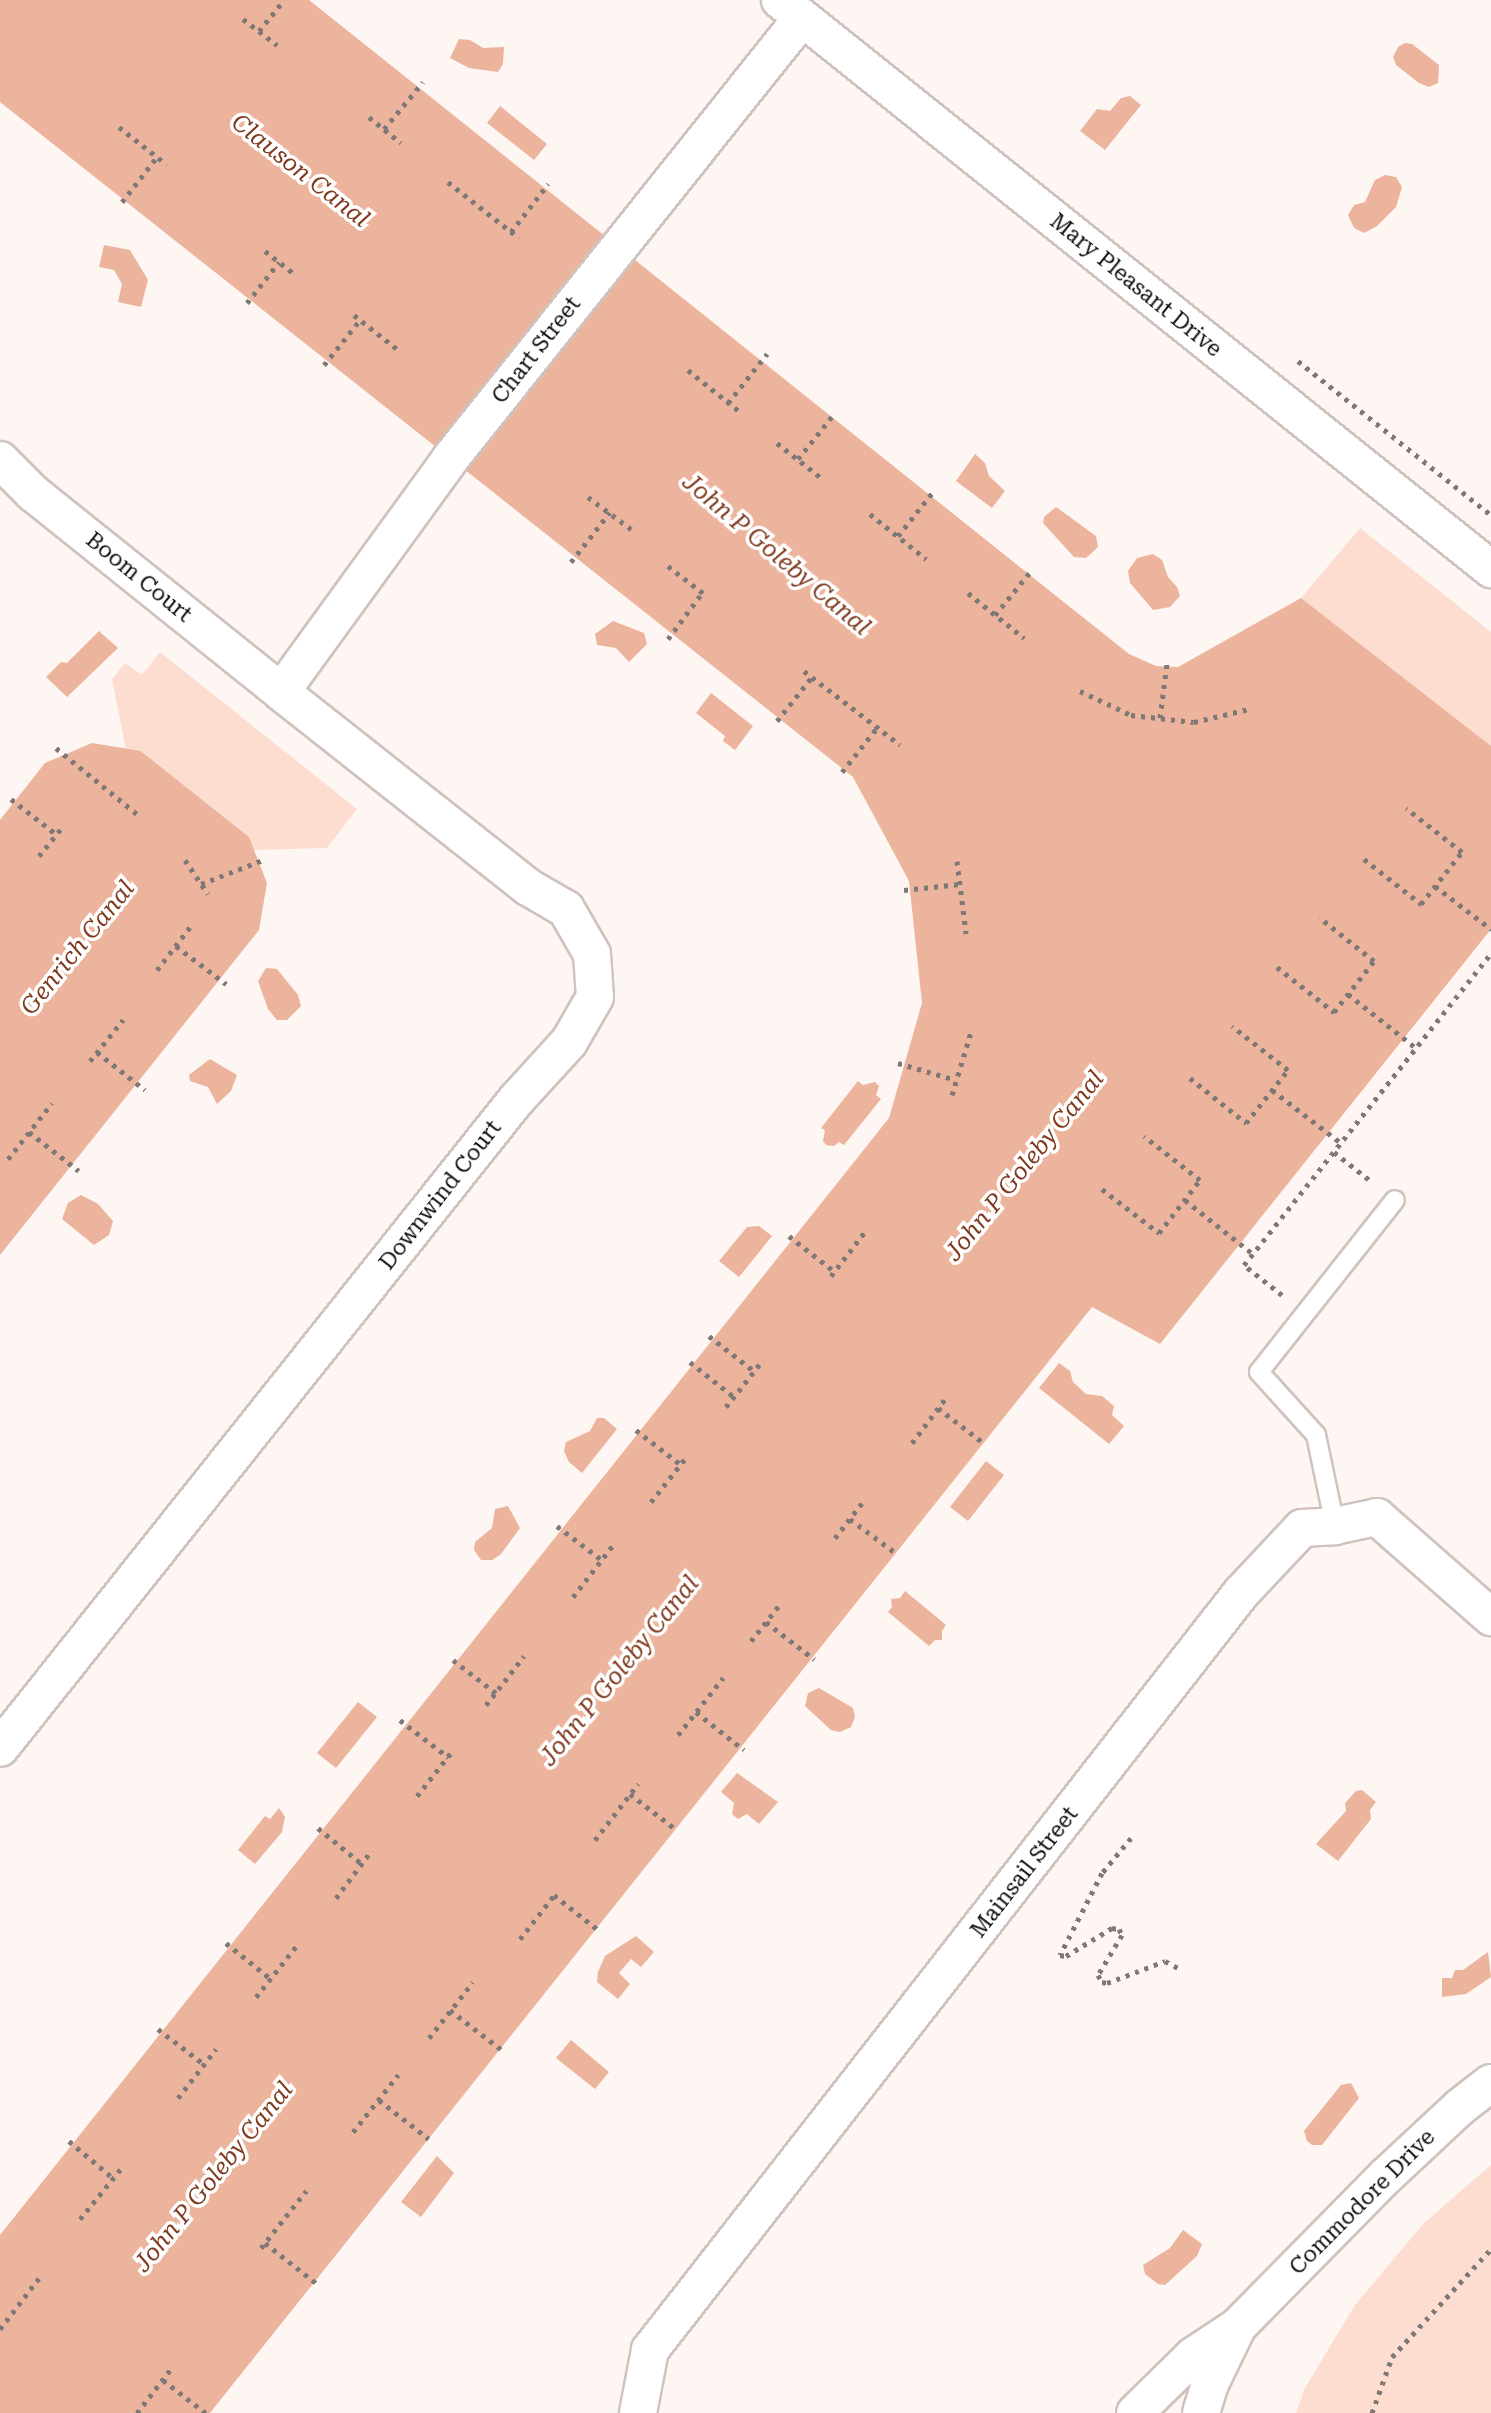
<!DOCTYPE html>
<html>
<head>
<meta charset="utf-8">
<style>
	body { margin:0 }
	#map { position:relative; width:1491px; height:2413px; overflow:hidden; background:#fef6f2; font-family:"Roboto Serif",serif }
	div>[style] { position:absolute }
	.green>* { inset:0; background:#feddd1 }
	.water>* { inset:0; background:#ecb39d }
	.path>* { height:5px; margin-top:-2.5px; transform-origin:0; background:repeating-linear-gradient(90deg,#7e7876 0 4px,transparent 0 10px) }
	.roads { filter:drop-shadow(2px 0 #d0c2bd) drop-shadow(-2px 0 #d0c2bd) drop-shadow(0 2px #d0c2bd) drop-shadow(0 -2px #d0c2bd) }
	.lane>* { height:18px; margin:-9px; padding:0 9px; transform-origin:9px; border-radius:9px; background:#fff }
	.street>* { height:36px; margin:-18px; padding:0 18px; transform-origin:18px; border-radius:18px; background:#fff }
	span { translate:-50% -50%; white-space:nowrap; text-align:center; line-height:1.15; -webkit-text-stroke:7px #fff; paint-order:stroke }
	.street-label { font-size:22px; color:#0f0b0a }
	.water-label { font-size:24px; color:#7f3a1e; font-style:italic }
</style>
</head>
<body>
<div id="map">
	<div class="green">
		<i style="clip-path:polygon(1360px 528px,1491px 632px,1491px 746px,1301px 598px)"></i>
		<i style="clip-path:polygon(160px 652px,357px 809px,327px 848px,253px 850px,249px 837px,142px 751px,126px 750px,112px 679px,125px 663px,142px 675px)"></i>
		<i style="clip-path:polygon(1491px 2165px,1491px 2413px,1296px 2413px,1305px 2388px,1355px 2305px,1424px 2223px)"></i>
	</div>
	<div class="water">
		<i style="clip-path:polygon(0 0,309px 0,1129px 654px,1156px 666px,1178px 667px,1301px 598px,1491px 746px,1491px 929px,1160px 1344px,1092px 1307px,210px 2413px,0 2413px,0 2235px,889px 1118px,922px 1003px,909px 881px,853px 777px,0 102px)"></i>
		<i style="clip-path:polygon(459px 39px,470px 40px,483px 48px,504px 47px,503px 64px,498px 72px,469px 68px,450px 58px)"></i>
		<i style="clip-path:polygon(1405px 43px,1412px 44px,1439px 65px,1438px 83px,1429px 87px,1419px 83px,1396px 65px,1393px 57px,1398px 47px)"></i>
		<i style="clip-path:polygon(1130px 96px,1141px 105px,1105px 150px,1080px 131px,1097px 109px,1110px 111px,1121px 98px)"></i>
		<i style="clip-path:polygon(500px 106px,547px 144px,534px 160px,487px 123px)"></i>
		<i style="clip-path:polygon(1385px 175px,1396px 177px,1402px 187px,1396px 207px,1377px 226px,1364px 233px,1354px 228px,1348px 215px,1354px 205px,1365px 202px,1375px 180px)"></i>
		<i style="clip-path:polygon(104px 245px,130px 250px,148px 280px,141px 307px,118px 302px,122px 284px,114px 270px,99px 267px)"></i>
		<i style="clip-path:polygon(975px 454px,985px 463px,989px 476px,1005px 491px,992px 508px,956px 481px)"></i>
		<i style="clip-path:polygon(1056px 507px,1096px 536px,1098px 547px,1086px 558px,1074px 557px,1043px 523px,1044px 517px)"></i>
		<i style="clip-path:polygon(1153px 554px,1162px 560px,1168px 577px,1177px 587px,1180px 596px,1170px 607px,1153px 610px,1130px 583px,1128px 571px,1137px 558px)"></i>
		<i style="clip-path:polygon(613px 621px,644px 633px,647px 644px,629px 662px,616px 648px,597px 645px,595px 634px)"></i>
		<i style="clip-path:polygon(99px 631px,118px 648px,67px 697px,46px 677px,61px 662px,67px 663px)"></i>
		<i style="clip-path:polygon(711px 693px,753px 726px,735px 750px,723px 741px,725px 736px,696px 713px)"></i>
		<i style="clip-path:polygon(92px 743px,141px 751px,249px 837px,267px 883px,259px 930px,0 1255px,0 820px,45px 763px)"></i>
		<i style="clip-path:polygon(266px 968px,277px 969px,298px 995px,301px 1006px,287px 1020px,277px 1020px,268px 1009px,258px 981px)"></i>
		<i style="clip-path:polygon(210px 1059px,237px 1075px,231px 1091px,217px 1104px,208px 1087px,190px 1081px,189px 1075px)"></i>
		<i style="clip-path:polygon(858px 1081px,863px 1085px,875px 1082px,879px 1086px,876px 1095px,881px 1099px,844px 1145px,839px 1142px,834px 1146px,826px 1145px,823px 1141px,825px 1130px,821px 1128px)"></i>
		<i style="clip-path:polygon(81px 1195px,98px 1204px,113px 1221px,109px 1235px,94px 1245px,62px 1219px,68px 1203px)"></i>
		<i style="clip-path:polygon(759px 1226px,772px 1236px,739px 1277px,719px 1261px,747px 1227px)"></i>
		<i style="clip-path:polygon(1059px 1363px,1070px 1371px,1073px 1382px,1086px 1394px,1102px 1396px,1114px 1406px,1112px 1415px,1124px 1426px,1109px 1444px,1039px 1388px)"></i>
		<i style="clip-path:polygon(597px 1418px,604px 1418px,617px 1429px,582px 1473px,569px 1462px,564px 1451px,566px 1442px,590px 1431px)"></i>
		<i style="clip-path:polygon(986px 1461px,1004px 1475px,968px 1521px,950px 1507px)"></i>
		<i style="clip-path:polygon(508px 1506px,520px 1528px,501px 1554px,492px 1560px,481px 1560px,474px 1550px,475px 1542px,492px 1528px,495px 1509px)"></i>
		<i style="clip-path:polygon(905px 1591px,946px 1625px,942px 1631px,942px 1640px,935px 1640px,929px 1646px,888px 1612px,892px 1607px,891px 1599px,900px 1598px)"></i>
		<i style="clip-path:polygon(819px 1688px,853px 1708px,855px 1717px,851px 1727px,840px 1732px,831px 1730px,805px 1706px,808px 1693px)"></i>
		<i style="clip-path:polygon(358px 1702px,377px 1717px,336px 1768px,317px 1753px)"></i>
		<i style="clip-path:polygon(737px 1773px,778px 1802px,759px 1824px,747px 1814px,738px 1819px,732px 1814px,734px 1803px,721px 1792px)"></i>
		<i style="clip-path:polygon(1362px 1790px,1376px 1802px,1370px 1810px,1371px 1819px,1338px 1861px,1316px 1844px,1346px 1811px,1345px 1803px,1356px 1791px)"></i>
		<i style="clip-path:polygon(279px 1808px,285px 1817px,282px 1832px,255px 1864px,238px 1850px,265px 1816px,270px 1819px)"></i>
		<i style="clip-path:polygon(636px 1936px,654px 1952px,641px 1967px,631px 1959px,619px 1973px,630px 1984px,618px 1999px,597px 1982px,598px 1972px,605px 1956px)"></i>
		<i style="clip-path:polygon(1488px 1952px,1491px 1977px,1466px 1994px,1442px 1997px,1442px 1978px,1452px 1978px,1455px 1970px,1463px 1970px)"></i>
		<i style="clip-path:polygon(571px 2040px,609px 2072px,595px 2089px,556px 2058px)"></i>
		<i style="clip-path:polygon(1351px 2083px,1359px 2098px,1322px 2145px,1312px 2145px,1307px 2141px,1304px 2131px,1341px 2085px)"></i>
		<i style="clip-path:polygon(437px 2156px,454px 2173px,421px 2217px,401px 2202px)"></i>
		<i style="clip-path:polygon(1183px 2230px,1202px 2244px,1197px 2256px,1165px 2285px,1158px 2284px,1145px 2274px,1143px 2265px,1170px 2248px)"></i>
	</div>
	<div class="path">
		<i style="left:243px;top:19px;width:43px;rotate:37.4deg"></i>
		<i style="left:259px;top:31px;width:40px;rotate:-51deg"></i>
		<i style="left:369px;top:117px;width:41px;rotate:39.1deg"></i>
		<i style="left:119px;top:127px;width:60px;rotate:38.2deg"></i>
		<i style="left:384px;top:129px;width:61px;rotate:-50.3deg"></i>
		<i style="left:448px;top:182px;width:90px;rotate:38.3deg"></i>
		<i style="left:122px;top:202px;width:57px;rotate:-52.1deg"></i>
		<i style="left:511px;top:232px;width:61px;rotate:-52.4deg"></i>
		<i style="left:265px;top:251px;width:36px;rotate:38deg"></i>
		<i style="left:247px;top:303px;width:52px;rotate:-52deg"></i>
		<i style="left:354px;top:315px;width:55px;rotate:38.3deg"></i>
		<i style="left:1298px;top:361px;width:247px;rotate:38.6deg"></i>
		<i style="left:324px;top:365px;width:58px;rotate:-51.3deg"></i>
		<i style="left:688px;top:370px;width:67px;rotate:38.9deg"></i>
		<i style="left:728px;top:403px;width:63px;rotate:-51.5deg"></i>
		<i style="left:777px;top:443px;width:55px;rotate:38.3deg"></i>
		<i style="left:798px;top:459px;width:58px;rotate:-51.3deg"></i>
		<i style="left:588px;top:497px;width:54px;rotate:36.7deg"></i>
		<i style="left:870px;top:514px;width:72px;rotate:38.8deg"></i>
		<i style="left:898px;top:536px;width:56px;rotate:-51.5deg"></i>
		<i style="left:571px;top:562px;width:63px;rotate:-52deg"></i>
		<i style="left:668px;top:566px;width:49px;rotate:37.6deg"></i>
		<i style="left:968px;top:593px;width:72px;rotate:38.8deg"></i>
		<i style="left:995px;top:615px;width:57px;rotate:-50.7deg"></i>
		<i style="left:668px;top:639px;width:57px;rotate:-53.5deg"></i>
		<i style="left:804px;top:671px;width:121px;rotate:37.6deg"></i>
		<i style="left:1080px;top:691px;width:56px;rotate:25.2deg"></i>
		<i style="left:1131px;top:715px;width:63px;rotate:6.3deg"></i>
		<i style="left:1194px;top:722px;width:57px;rotate:-13.3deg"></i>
		<i style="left:1160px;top:718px;width:55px;rotate:-82.7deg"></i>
		<i style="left:777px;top:721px;width:56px;rotate:-51.5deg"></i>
		<i style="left:56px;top:748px;width:104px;rotate:39.2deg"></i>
		<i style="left:842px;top:772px;width:56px;rotate:-51.5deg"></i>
		<i style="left:11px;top:799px;width:57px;rotate:37.9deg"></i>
		<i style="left:39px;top:856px;width:38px;rotate:-51deg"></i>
		<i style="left:1364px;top:859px;width:73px;rotate:38.3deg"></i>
		<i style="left:1421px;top:904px;width:66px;rotate:-51.7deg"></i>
		<i style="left:1462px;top:852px;width:71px;rotate:-141.8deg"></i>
		<i style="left:185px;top:860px;width:41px;rotate:55.9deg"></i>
		<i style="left:957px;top:861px;width:73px;rotate:82.9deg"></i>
		<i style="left:201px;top:884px;width:66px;rotate:-21.2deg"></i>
		<i style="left:1435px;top:886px;width:71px;rotate:37.5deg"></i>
		<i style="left:904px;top:890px;width:56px;rotate:-6.1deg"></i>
		<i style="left:176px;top:946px;width:63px;rotate:37.2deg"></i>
		<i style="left:1277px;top:967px;width:73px;rotate:38.3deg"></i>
		<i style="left:1334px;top:1012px;width:65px;rotate:-51.9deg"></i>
		<i style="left:1374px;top:961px;width:70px;rotate:-141.3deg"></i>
		<i style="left:157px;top:970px;width:54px;rotate:-52.5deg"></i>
		<i style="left:1348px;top:994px;width:87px;rotate:38.5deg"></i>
		<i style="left:97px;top:1052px;width:61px;rotate:38.4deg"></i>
		<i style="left:90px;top:1061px;width:53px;rotate:-51.2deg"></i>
		<i style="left:898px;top:1063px;width:60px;rotate:16.3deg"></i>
		<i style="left:1190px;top:1078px;width:72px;rotate:38.8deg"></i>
		<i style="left:1246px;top:1123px;width:68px;rotate:-51.6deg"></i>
		<i style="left:1288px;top:1070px;width:71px;rotate:-141.8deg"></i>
		<i style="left:1272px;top:1090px;width:87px;rotate:37.5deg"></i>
		<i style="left:952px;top:1095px;width:66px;rotate:-73.2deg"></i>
		<i style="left:29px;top:1132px;width:63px;rotate:38deg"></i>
		<i style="left:1334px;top:1152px;width:48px;rotate:38.3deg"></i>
		<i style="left:8px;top:1159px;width:71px;rotate:-51.8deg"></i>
		<i style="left:1102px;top:1189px;width:72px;rotate:37.7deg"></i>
		<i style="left:1159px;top:1233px;width:67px;rotate:-52.3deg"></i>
		<i style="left:1200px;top:1180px;width:71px;rotate:-141.8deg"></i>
		<i style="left:1185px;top:1200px;width:87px;rotate:38.5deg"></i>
		<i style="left:789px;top:1236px;width:58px;rotate:38deg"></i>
		<i style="left:831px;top:1276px;width:59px;rotate:-52.5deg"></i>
		<i style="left:1282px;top:1295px;width:48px;rotate:-141.7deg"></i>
		<i style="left:1244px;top:1265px;width:398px;rotate:-51.6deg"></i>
		<i style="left:709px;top:1336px;width:57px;rotate:37.9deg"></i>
		<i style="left:690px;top:1362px;width:56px;rotate:38.5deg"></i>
		<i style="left:726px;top:1407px;width:60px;rotate:-51.8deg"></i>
		<i style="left:938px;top:1408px;width:58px;rotate:37.3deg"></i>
		<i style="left:636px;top:1430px;width:56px;rotate:37.7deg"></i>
		<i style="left:912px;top:1443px;width:60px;rotate:-53.1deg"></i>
		<i style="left:651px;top:1502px;width:60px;rotate:-51.8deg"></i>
		<i style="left:850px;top:1519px;width:59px;rotate:36.7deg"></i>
		<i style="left:557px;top:1526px;width:56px;rotate:37.1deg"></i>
		<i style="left:835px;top:1538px;width:49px;rotate:-52.4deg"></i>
		<i style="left:573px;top:1597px;width:66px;rotate:-52.4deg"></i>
		<i style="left:766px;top:1622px;width:61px;rotate:37.6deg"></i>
		<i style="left:751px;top:1641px;width:48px;rotate:-51.7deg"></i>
		<i style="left:453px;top:1660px;width:54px;rotate:37.5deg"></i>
		<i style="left:486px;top:1705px;width:62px;rotate:-52.2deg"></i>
		<i style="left:696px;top:1712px;width:61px;rotate:38.4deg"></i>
		<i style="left:400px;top:1720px;width:61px;rotate:37.6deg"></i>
		<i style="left:678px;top:1735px;width:73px;rotate:-51.7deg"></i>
		<i style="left:630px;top:1794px;width:59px;rotate:37.5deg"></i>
		<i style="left:417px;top:1796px;width:60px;rotate:-51.8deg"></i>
		<i style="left:318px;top:1828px;width:57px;rotate:39.3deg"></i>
		<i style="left:1131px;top:1838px;width:45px;rotate:129.6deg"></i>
		<i style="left:1102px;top:1873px;width:92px;rotate:117.1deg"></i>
		<i style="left:1060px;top:1955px;width:6px;rotate:9deg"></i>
		<i style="left:1066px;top:1956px;width:54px;rotate:-31.3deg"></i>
		<i style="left:1112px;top:1928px;width:7px;rotate:8deg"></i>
		<i style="left:1119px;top:1929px;width:7px;rotate:63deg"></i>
		<i style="left:1122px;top:1935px;width:47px;rotate:121deg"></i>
		<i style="left:1098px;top:1975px;width:8px;rotate:60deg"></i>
		<i style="left:1102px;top:1982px;width:5px;rotate:11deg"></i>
		<i style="left:1107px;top:1983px;width:62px;rotate:-20.8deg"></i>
		<i style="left:1165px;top:1961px;width:19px;rotate:28deg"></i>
		<i style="left:595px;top:1840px;width:71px;rotate:-52.5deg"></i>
		<i style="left:554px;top:1895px;width:55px;rotate:38.3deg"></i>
		<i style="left:336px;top:1898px;width:60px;rotate:-53.1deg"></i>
		<i style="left:520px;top:1939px;width:58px;rotate:-52deg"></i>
		<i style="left:226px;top:1943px;width:58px;rotate:38.7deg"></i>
		<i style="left:256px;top:1997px;width:69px;rotate:-51.5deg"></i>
		<i style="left:450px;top:2010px;width:66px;rotate:37.6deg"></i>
		<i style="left:158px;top:2029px;width:58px;rotate:37.3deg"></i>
		<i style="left:429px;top:2038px;width:71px;rotate:-51.8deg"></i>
		<i style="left:178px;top:2098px;width:62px;rotate:-52.2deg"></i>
		<i style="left:379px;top:2100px;width:63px;rotate:38deg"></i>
		<i style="left:353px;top:2132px;width:73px;rotate:-51.7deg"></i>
		<i style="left:69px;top:2141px;width:57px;rotate:40.1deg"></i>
		<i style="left:80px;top:2219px;width:70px;rotate:-50.8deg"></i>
		<i style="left:265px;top:2243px;width:65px;rotate:38.1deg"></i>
		<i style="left:261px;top:2248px;width:73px;rotate:-51.7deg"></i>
		<i style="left:0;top:2329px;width:64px;rotate:-52.6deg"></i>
		<i style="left:163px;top:2380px;width:54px;rotate:37.5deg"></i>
		<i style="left:137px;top:2413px;width:54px;rotate:-52.5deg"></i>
		<i style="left:1372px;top:2413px;width:59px;rotate:-70.3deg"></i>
		<i style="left:1392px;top:2357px;width:147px;rotate:-47.5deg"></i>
	</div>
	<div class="roads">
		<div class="lane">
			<i style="left:1335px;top:1526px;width:93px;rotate:-101.8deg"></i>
			<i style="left:1316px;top:1435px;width:85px;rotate:-132.1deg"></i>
			<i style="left:1259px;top:1372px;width:219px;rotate:-51.7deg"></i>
		</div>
		<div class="street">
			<i style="left:780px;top:0;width:911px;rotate:38.67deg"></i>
			<i style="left:0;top:460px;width:47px;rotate:45deg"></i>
			<i style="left:33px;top:493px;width:318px;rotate:38.7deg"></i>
			<i style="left:281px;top:692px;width:315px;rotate:38.3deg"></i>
			<i style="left:528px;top:887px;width:44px;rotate:30.1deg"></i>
			<i style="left:566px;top:909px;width:52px;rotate:60deg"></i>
			<i style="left:592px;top:954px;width:43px;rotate:86deg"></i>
			<i style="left:595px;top:997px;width:52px;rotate:120deg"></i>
			<i style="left:569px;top:1042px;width:79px;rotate:132.4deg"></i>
			<i style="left:516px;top:1100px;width:828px;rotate:128.53deg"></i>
			<i style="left:281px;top:692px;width:288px;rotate:-54deg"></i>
			<i style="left:450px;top:459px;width:564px;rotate:-51.4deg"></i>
			<i style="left:638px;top:2413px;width:64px;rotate:-79.2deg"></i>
			<i style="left:650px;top:2350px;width:960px;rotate:-52.02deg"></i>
			<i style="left:1241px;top:1593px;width:89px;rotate:-46.8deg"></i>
			<i style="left:1302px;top:1528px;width:33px;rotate:-3deg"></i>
			<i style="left:1335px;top:1526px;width:43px;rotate:-12.1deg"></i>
			<i style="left:1377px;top:1517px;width:152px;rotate:41.3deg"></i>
			<i style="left:1135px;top:2413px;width:81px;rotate:-44.5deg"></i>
			<i style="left:1193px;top:2356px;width:53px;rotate:-33.4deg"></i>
			<i style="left:1237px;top:2327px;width:212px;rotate:-45.4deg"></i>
			<i style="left:1386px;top:2176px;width:101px;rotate:-43deg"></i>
			<i style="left:1460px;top:2107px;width:39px;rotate:-38deg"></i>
			<i style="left:1201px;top:2413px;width:28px;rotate:-73deg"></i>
			<i style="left:1209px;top:2386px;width:64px;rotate:-64.2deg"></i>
		</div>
	</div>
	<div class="street-label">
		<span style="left:1136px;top:285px;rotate:39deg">Mary Pleasant Drive</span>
		<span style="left:536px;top:350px;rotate:-52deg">Chart Street</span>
		<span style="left:139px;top:577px;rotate:39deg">Boom Court</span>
		<span style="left:440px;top:1195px;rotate:-52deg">Downwind Court</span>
		<span style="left:1024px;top:1872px;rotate:-52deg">Mainsail Street</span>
		<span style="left:1362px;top:2202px;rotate:-45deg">Commodore Drive</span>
	</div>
	<div class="water-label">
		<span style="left:300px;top:171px;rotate:38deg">Clauson Canal</span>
		<span style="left:776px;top:555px;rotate:40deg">John P Goleby Canal</span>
		<span style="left:78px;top:948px;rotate:-51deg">Genrich Canal</span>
		<span style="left:1025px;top:1166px;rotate:-51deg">John P Goleby Canal</span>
		<span style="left:620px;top:1671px;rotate:-51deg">John P Goleby Canal</span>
		<span style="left:214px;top:2177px;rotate:-51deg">John P Goleby Canal</span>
	</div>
</div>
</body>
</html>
